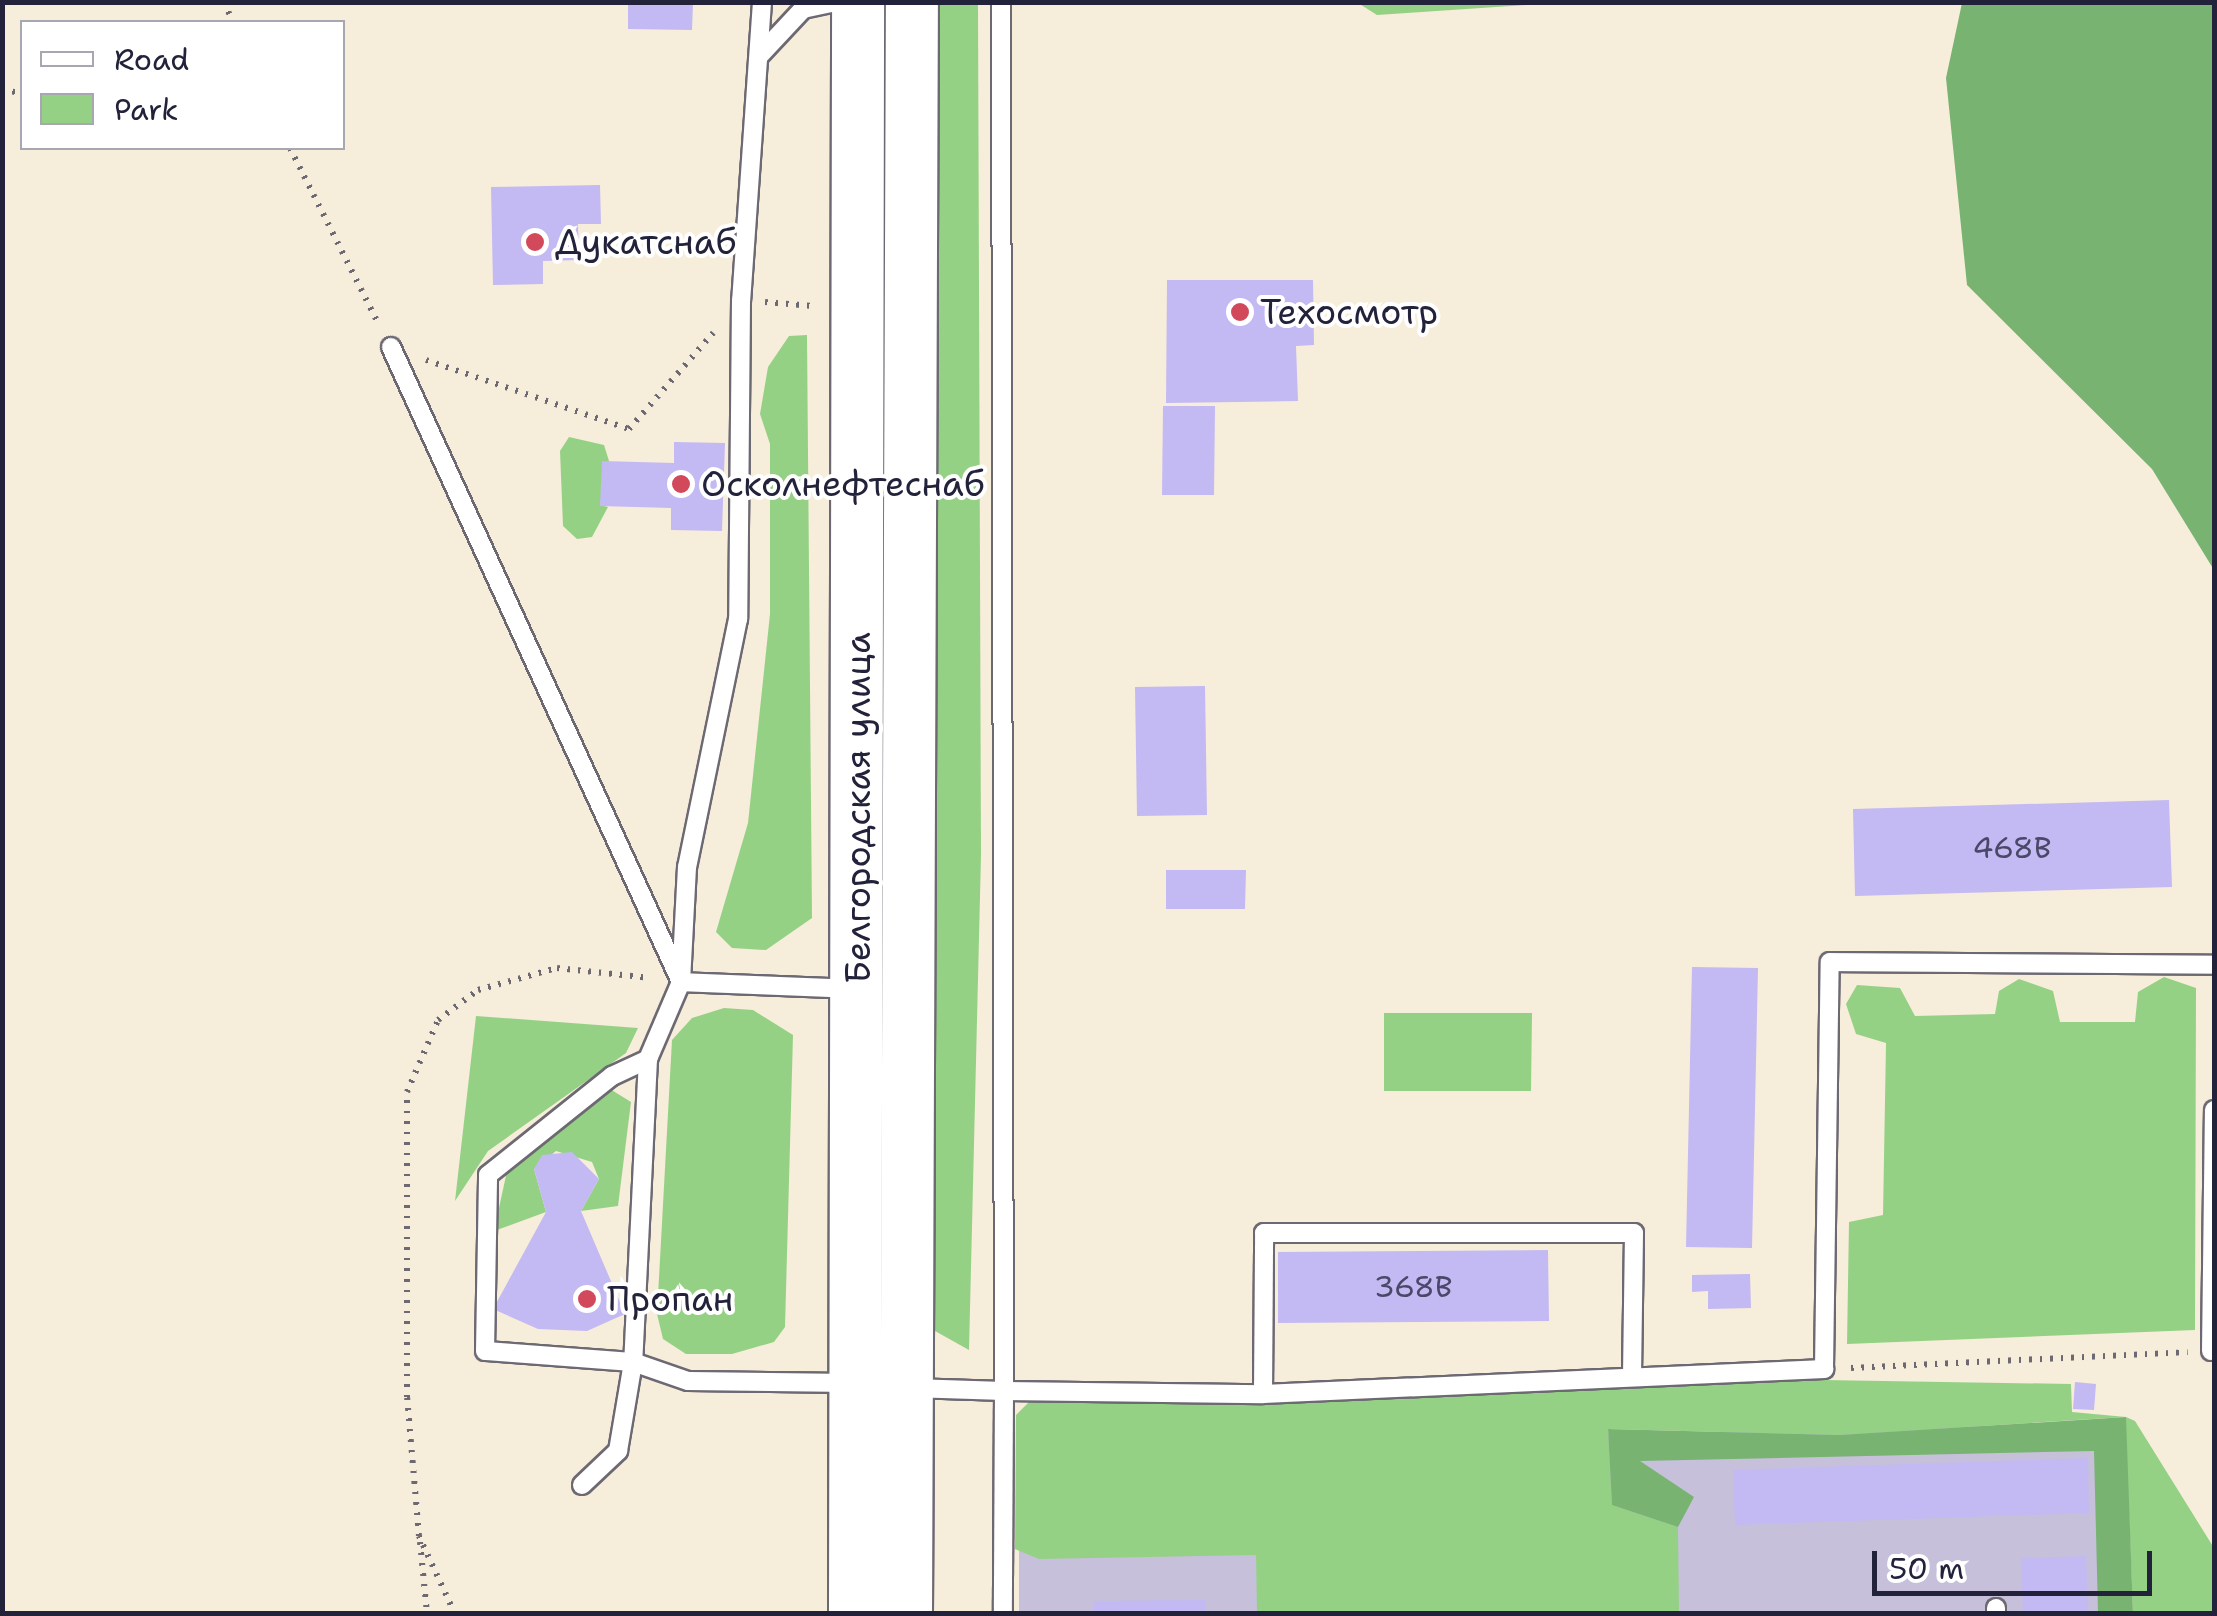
<!DOCTYPE html>
<html>
<head>
<meta charset="utf-8">
<style>
	body { margin:0 }
	#map { position:relative; width:2217px; height:1616px; overflow:hidden; background:#f7eddb; font-family:"Shantell Sans",sans-serif }
	div>[style] { position:absolute }
	.industrial>* { inset:0; background:#c6c0da }
	.green>* { inset:0; background:#95d185 }
	.forest>* { inset:0; background:#78b372 }
	.building>* { inset:0; background:#c3b9f3 }
	.path>* { height:6px; margin-top:-3px; transform-origin:0; background:repeating-linear-gradient(90deg,#6d6973 0 2.5px,transparent 0 10.5px) }
	.roads { filter:drop-shadow(2px 0 #6d6973) drop-shadow(-2px 0 #6d6973) drop-shadow(0 2px #6d6973) drop-shadow(0 -2px #6d6973) }
	.lane>* { height:18px; margin:-9px; padding:0 9px; transform-origin:9px; border-radius:9px; background:#fff }
	.primary>* { height:52px; margin:-26px; padding:0 26px; transform-origin:26px; border-radius:26px; background:#fff }
	.dots>* { width:28px; height:28px; translate:-50% -50%; box-sizing:border-box; border:5px solid #fff; border-radius:50% }
	span { translate:-50% -50%; white-space:nowrap; text-align:center; line-height:1.15; -webkit-text-stroke:8px #fff; paint-order:stroke }
	.number-label { font-size:30px; color:#4a4869 }
	.number-label span { -webkit-text-stroke-width:0 }
	.poi-label { font-size:35px; color:#22223b }
	.left { translate:0 -50%; text-align:left }
	.street-label { font-size:35px; color:#22223b }
	.frame { position:absolute; inset:0; border:5px solid #22223b; pointer-events:none }
	.legend { position:absolute; left:20px; top:20px; width:325px; height:130px; box-sizing:border-box; background:#fff; border:2px solid #a7a7b1; margin:0; padding:12px 18px; list-style:none; font-size:30px; color:#22223b }
	.legend li { display:flex; align-items:center; gap:20px; height:50px }
	.legend b { width:50px; border:2px solid #a7a7b1 }
	.scale { position:absolute; left:1872px; top:1551px; width:280px; height:45px; box-sizing:border-box; border:5px solid #22223b; border-top:0; padding-left:12px; font-size:30px; line-height:35px; white-space:nowrap; color:#22223b; -webkit-text-stroke:8px #fff; paint-order:stroke }
</style>
</head>
<body>
<div id="map">
	<div class="industrial">
		<i style="clip-path:polygon(2124px 1423px,2130px 1613px,1019px 1614px,1019px 1448px)"></i>
	</div>
	<div class="green">
		<i style="clip-path:polygon(934px 3px,978px 3px,981px 855px,969px 1350px,935px 1331px,930px 1300px)"></i>
		<i style="clip-path:polygon(1358px 3px,1556px 3px,1377px 15px)"></i>
		<i style="clip-path:polygon(807px 335px,812px 918px,766px 950px,732px 948px,716px 932px,748px 823px,770px 614px,770px 444px,760px 414px,768px 367px,789px 336px)"></i>
		<i style="clip-path:polygon(569px 437px,604px 445px,609px 461px,600px 505px,608px 507px,592px 537px,577px 539px,563px 526px,560px 451px)"></i>
		<i style="clip-path:polygon(2164px 977px,2196px 988px,2195px 1330px,1847px 1344px,1849px 1222px,1883px 1215px,1886px 1043px,1856px 1034px,1846px 1004px,1857px 985px,1900px 988px,1915px 1016px,1995px 1014px,1999px 991px,2019px 979px,2053px 991px,2060px 1022px,2135px 1022px,2138px 992px)"></i>
		<i style="clip-path:polygon(724px 1008px,753px 1010px,793px 1035px,785px 1327px,774px 1342px,732px 1354px,686px 1354px,663px 1339px,657px 1314px,672px 1040px,692px 1018px)"></i>
		<i style="clip-path:polygon(1384px 1013px,1532px 1013px,1531px 1091px,1384px 1091px)"></i>
		<i style="clip-path:polygon(476px 1016px,638px 1028px,626px 1053px,488px 1151px,455px 1201px)"></i>
		<i style="clip-path:polygon(610px 1089px,631px 1102px,618px 1206px,581px 1211px,599px 1179px,592px 1162px,556px 1151px,534px 1169px,546px 1212px,494px 1231px,507px 1171px)"></i>
		<i style="clip-path:polygon(1823px 1380px,2071px 1384px,2072px 1412px,2126px 1417px,2135px 1421px,2214px 1548px,2214px 1613px,2133px 1613px,2125px 1417px,1839px 1435px,1608px 1429px,1612px 1505px,1678px 1527px,1679px 1613px,1257px 1613px,1256px 1555px,1039px 1559px,1015px 1549px,1016px 1415px,1033px 1398px)"></i>
	</div>
	<div class="forest">
		<i style="clip-path:polygon(1962px 3px,2214px 3px,2214px 570px,2152px 469px,1967px 285px,1946px 78px)"></i>
		<i style="clip-path:polygon(2126px 1417px,2133px 1613px,2098px 1613px,2094px 1451px,1640px 1461px,1694px 1497px,1678px 1527px,1612px 1505px,1608px 1429px,1839px 1435px)"></i>
	</div>
	<div class="building">
		<i style="clip-path:polygon(628px 3px,693px 3px,692px 30px,628px 29px)"></i>
		<i style="clip-path:polygon(600px 185px,601px 224px,578px 224px,579px 260px,543px 261px,543px 284px,493px 285px,491px 187px)"></i>
		<i style="clip-path:polygon(1167px 280px,1313px 280px,1314px 345px,1296px 346px,1298px 401px,1166px 403px)"></i>
		<i style="clip-path:polygon(1163px 406px,1215px 406px,1214px 495px,1162px 495px)"></i>
		<i style="clip-path:polygon(674px 442px,725px 443px,722px 531px,671px 530px,671px 508px,600px 506px,602px 461px,674px 463px)"></i>
		<i style="clip-path:polygon(1205px 686px,1207px 815px,1137px 816px,1135px 687px)"></i>
		<i style="clip-path:polygon(2169px 800px,2172px 887px,1855px 896px,1853px 809px)"></i>
		<i style="clip-path:polygon(1166px 870px,1246px 870px,1245px 909px,1166px 909px)"></i>
		<i style="clip-path:polygon(1692px 967px,1758px 968px,1752px 1248px,1686px 1247px)"></i>
		<i style="clip-path:polygon(572px 1152px,599px 1179px,581px 1211px,625px 1314px,587px 1331px,538px 1329px,493px 1309px,546px 1212px,534px 1169px,542px 1155px)"></i>
		<i style="clip-path:polygon(1548px 1250px,1549px 1321px,1278px 1323px,1278px 1252px)"></i>
		<i style="clip-path:polygon(1750px 1274px,1751px 1308px,1708px 1309px,1708px 1291px,1692px 1292px,1692px 1275px)"></i>
		<i style="clip-path:polygon(2075px 1382px,2096px 1384px,2094px 1410px,2073px 1409px)"></i>
		<i style="clip-path:polygon(2088px 1458px,2089px 1513px,1735px 1525px,1733px 1470px)"></i>
		<i style="clip-path:polygon(2086px 1556px,2088px 1614px,2023px 1614px,2021px 1558px)"></i>
		<i style="clip-path:polygon(1205px 1600px,1206px 1614px,1094px 1614px,1094px 1601px)"></i>
	</div>
	<div class="path">
		<i style="left:224px;top:2px;width:22px;rotate:66deg"></i>
		<i style="left:2px;top:90px;width:20px;rotate:9deg"></i>
		<i style="left:290px;top:148px;width:198px;rotate:63.3deg"></i>
		<i style="left:765px;top:302px;width:48px;rotate:4.8deg"></i>
		<i style="left:426px;top:360px;width:214px;rotate:18.8deg"></i>
		<i style="left:629px;top:429px;width:128px;rotate:-48.8deg"></i>
		<i style="left:1851px;top:1368px;width:337px;rotate:-2.7deg"></i>
		<i style="left:420px;top:1542px;width:72px;rotate:84.4deg"></i>
		<i style="left:455px;top:1614px;width:86px;rotate:-114.8deg"></i>
		<i style="left:419px;top:1536px;width:140px;rotate:-94.9deg"></i>
		<i style="left:407px;top:1397px;width:305px;rotate:-90deg"></i>
		<i style="left:407px;top:1092px;width:78px;rotate:-66.7deg"></i>
		<i style="left:438px;top:1020px;width:50px;rotate:-36.9deg"></i>
		<i style="left:478px;top:990px;width:82px;rotate:-15.6deg"></i>
		<i style="left:557px;top:968px;width:94px;rotate:6.1deg"></i>
	</div>
	<div class="roads">
		<div class="lane">
			<i style="left:762px;top:2px;width:299px;rotate:94deg"></i>
			<i style="left:741px;top:300px;width:319px;rotate:90.5deg"></i>
			<i style="left:738px;top:619px;width:253px;rotate:101.6deg"></i>
			<i style="left:687px;top:867px;width:115px;rotate:93deg"></i>
			<i style="left:681px;top:982px;width:84px;rotate:113.2deg"></i>
			<i style="left:648px;top:1059px;width:303px;rotate:92.8deg"></i>
			<i style="left:633px;top:1362px;width:58px;rotate:19.1deg"></i>
			<i style="left:688px;top:1381px;width:163px;rotate:0.7deg"></i>
			<i style="left:1001px;top:2px;width:1389px;rotate:89.88deg"></i>
			<i style="left:1004px;top:1391px;width:259px;rotate:0.7deg"></i>
			<i style="left:1263px;top:1394px;width:562px;rotate:-2.55deg"></i>
			<i style="left:1824px;top:1369px;width:407px;rotate:-89.2deg"></i>
			<i style="left:1830px;top:962px;width:384px;rotate:0.4deg"></i>
			<i style="left:759px;top:56px;width:64px;rotate:-46.9deg"></i>
			<i style="left:803px;top:9px;width:35px;rotate:-12deg"></i>
			<i style="left:391px;top:347px;width:698px;rotate:65.45deg"></i>
			<i style="left:681px;top:982px;width:172px;rotate:2.3deg"></i>
			<i style="left:2211px;top:1351px;width:241px;rotate:-89.3deg"></i>
			<i style="left:911px;top:1388px;width:93px;rotate:1.8deg"></i>
			<i style="left:1004px;top:1391px;width:223px;rotate:90.3deg"></i>
			<i style="left:1263px;top:1394px;width:161px;rotate:-89.6deg"></i>
			<i style="left:1264px;top:1233px;width:370px"></i>
			<i style="left:1634px;top:1233px;width:144px;rotate:90.8deg"></i>
			<i style="left:582px;top:1485px;width:50px;rotate:-43.4deg"></i>
			<i style="left:618px;top:1451px;width:90px;rotate:-80.4deg"></i>
			<i style="left:633px;top:1362px;width:148px;rotate:-175.7deg"></i>
			<i style="left:485px;top:1351px;width:176px;rotate:-89deg"></i>
			<i style="left:488px;top:1175px;width:159px;rotate:-38.6deg"></i>
			<i style="left:612px;top:1076px;width:40px;rotate:-25deg"></i>
			<i style="left:1996px;top:1608px;width:6px;rotate:90deg"></i>
		</div>
		<div class="primary">
			<i style="left:855px;top:1614px;width:1612px;rotate:-89.89deg"></i>
			<i style="left:906px;top:1614px;width:1612px;rotate:-89.79deg"></i>
		</div>
	</div>
	<div class="dots">
		<i style="left:535px;top:242px;background:#d1495b"></i>
		<i style="left:1240px;top:312px;background:#d1495b"></i>
		<i style="left:681px;top:484px;background:#d1495b"></i>
		<i style="left:587px;top:1299px;background:#d1495b"></i>
	</div>
	<div class="number-label">
		<span style="left:2012px;top:848px">468В</span>
		<span style="left:1413px;top:1287px">368В</span>
	</div>
	<div class="poi-label">
		<span class="left" style="left:555px;top:242px">Дукатснаб</span>
		<span class="left" style="left:1260px;top:312px">Техосмотр</span>
		<span class="left" style="left:701px;top:484px">Осколнефтеснаб</span>
		<span class="left" style="left:607px;top:1299px">Пропан</span>
	</div>
	<div class="street-label">
		<span style="left:858px;top:808px;rotate:-90deg">Белгородская улица</span>
	</div>
	<div class="frame"></div>
	<ul class="legend">
	<li><b style="height:12px;background:#fff"></b>Road</li>
	<li><b style="height:28px;background:#95d185"></b>Park</li>
	</ul>
	<div class="scale">50 m</div>
</div>
</body>
</html>
